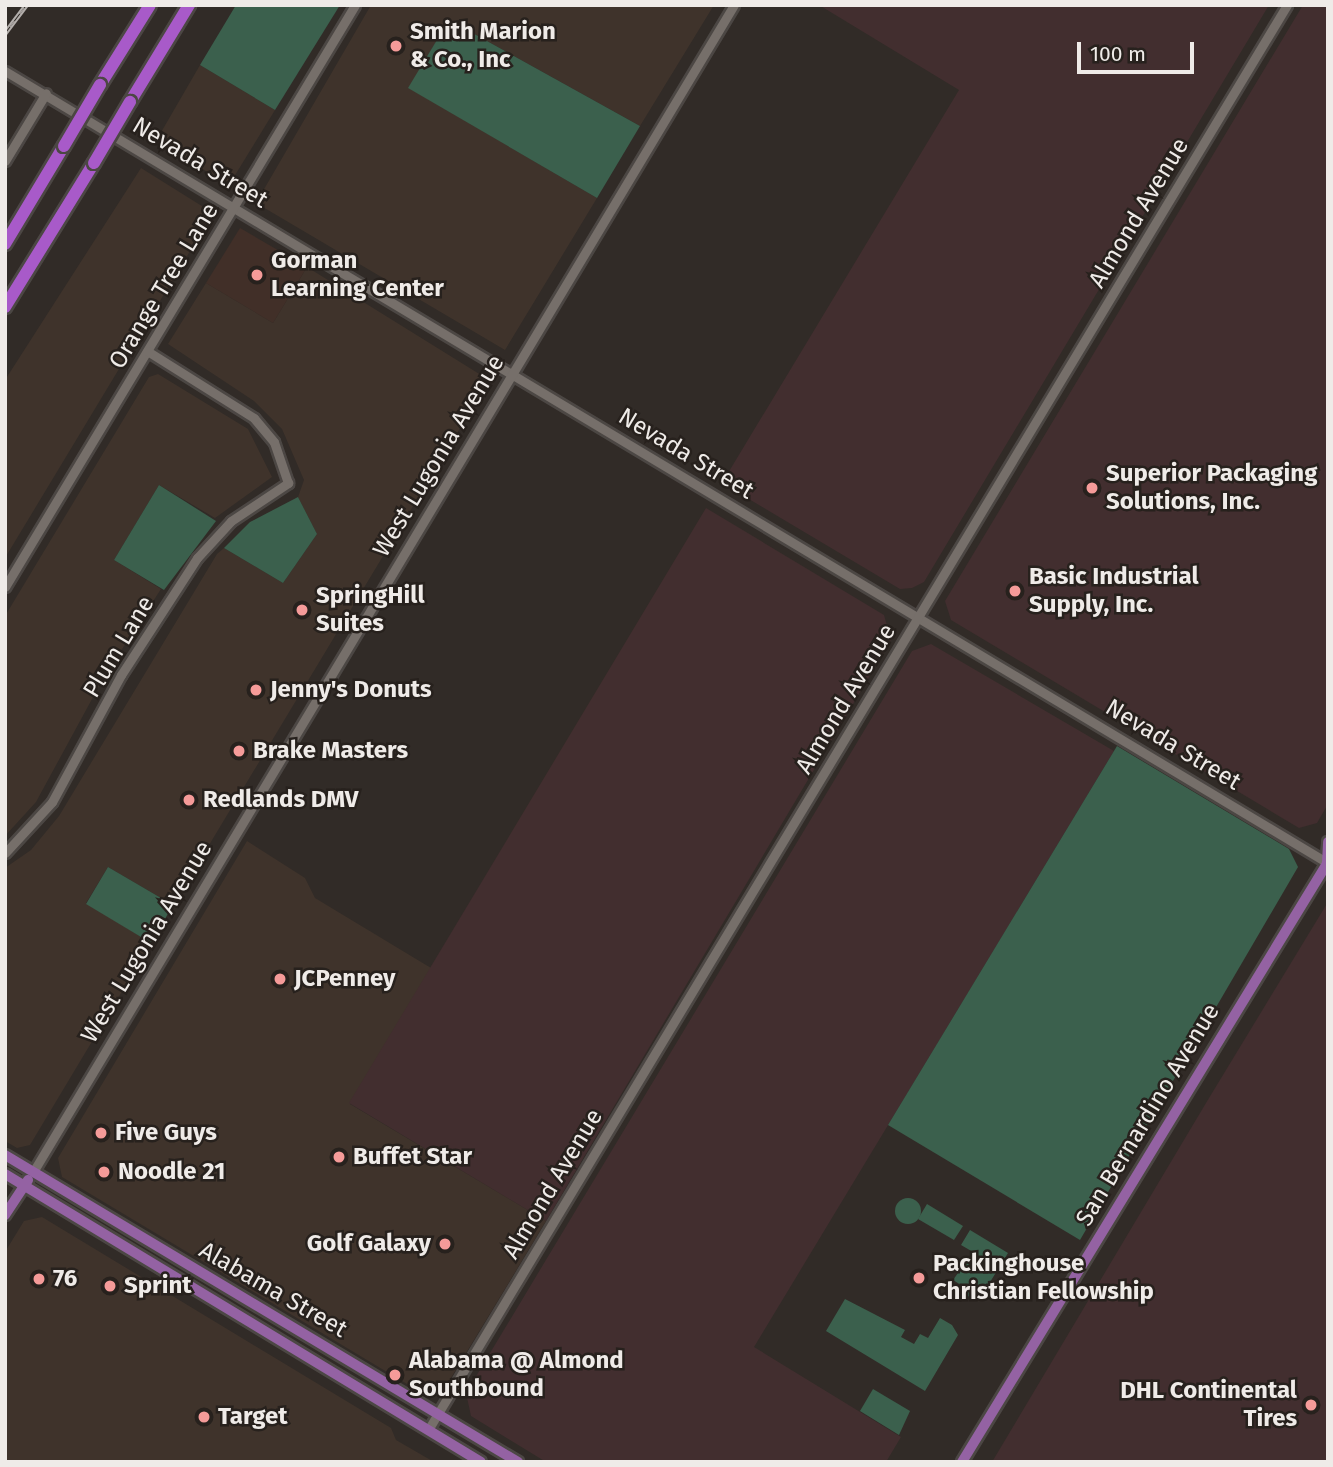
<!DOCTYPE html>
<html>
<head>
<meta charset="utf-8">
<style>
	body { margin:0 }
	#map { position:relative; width:1333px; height:1467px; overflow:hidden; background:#312b27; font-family:"Fira Sans",sans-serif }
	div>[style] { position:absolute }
	.built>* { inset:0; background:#3f332b }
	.industrial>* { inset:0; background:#422e2f }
	.education>* { inset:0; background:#412f28 }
	.green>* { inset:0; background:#3b604d }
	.round { border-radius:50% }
	.roads { filter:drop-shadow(2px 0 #4c4744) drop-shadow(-2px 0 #4c4744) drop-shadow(0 2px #4c4744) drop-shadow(0 -2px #4c4744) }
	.minor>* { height:9px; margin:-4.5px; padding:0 4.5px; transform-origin:4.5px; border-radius:4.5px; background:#766f6a }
	.major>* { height:10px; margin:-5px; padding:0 5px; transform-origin:5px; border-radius:5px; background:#9462a3 }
	.highway>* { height:12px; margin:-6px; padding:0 6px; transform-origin:6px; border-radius:6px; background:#a85ac9 }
	.rail>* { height:5px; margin-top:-2.5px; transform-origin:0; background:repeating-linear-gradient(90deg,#27211d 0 8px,#b3aeab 0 16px); box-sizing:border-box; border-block:2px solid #b3aeab }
	.bridges { filter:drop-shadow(2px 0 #4c4744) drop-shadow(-2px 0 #4c4744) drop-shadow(0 2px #4c4744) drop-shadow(0 -2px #4c4744) }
	.highway-bridge>* { height:12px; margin:-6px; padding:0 6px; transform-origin:6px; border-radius:6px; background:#a85ac9 }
	.dots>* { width:19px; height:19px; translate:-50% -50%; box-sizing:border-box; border:4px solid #27211d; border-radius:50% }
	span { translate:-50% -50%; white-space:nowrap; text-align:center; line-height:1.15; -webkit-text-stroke:5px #27211d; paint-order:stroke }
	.poi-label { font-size:24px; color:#efebe8; font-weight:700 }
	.left { translate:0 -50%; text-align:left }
	.right { translate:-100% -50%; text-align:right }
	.street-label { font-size:24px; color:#efebe8 }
	.frame { position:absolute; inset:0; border:7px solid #efebe8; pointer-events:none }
	.scale { position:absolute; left:1077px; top:42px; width:117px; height:32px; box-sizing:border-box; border:4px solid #efebe8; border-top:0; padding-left:9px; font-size:21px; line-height:24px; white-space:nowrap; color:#efebe8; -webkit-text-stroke:5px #27211d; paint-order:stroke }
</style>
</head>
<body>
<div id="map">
	<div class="built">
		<i style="clip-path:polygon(371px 5px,714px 5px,640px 126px,449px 20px,409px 88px,597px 198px,505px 350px,256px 203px)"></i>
		<i style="clip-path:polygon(200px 65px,275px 110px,229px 185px,156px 141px)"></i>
		<i style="clip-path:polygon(141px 168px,213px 213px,5px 558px,5px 380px)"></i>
		<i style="clip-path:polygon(307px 267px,489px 380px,173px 905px,108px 867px,86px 903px,151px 943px,30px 1145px,17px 1148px,5px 1141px,5px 868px,31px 850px,59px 816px,217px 554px,224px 548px,283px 583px,317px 534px,298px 497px,304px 480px,282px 429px,254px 401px,168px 344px,206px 283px,273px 323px)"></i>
		<i style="clip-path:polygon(158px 374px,248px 429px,272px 477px,215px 518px,159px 485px,114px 560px,161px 589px,104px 677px,36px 802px,5px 836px,5px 616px,149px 377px)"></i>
		<i style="clip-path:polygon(247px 841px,305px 878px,315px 898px,431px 968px,350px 1104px,546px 1221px,446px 1386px,422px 1393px,62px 1177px,58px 1158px)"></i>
		<i style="clip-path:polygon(42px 1217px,391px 1428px,396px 1440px,434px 1462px,5px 1462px,5px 1252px,24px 1221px)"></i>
	</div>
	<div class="industrial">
		<i style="clip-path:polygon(819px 5px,1269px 5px,924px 582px,912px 588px,900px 589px,722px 483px,959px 90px)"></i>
		<i style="clip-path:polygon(1303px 5px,1328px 5px,1328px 804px,1317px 823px,1299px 828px,951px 620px,945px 601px)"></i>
		<i style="clip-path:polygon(706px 508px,884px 615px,891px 640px,546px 1221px,349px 1103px)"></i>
		<i style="clip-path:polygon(931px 644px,1114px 751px,754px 1347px,901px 1437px,886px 1462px,546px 1462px,471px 1416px,466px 1393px,912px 651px)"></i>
		<i style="clip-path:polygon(1328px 902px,1328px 1462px,992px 1462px,1206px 1103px)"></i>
	</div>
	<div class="education">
		<i style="clip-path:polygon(240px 228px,307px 267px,273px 323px,206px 283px)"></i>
	</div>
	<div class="green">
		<i style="clip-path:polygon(236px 5px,340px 5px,275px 110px,200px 65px)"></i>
		<i style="clip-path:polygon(449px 20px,640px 126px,597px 198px,408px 88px)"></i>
		<i style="clip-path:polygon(159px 485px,216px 521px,164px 590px,114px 560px)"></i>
		<i style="clip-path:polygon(298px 497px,317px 534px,283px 583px,224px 548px,250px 522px)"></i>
		<i style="clip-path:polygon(1117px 746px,1289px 849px,1298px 867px,1080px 1240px,888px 1125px)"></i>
		<i style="clip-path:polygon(108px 867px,173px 905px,151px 943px,86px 904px)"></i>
		<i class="round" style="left:895px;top:1198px;width:26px;height:26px"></i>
		<i style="clip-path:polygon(927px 1204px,963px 1226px,954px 1240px,918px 1219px)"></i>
		<i style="clip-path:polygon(970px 1230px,1008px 1253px,979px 1300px,956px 1292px,961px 1285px,953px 1280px,973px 1252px,961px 1245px)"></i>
		<i style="clip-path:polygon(845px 1299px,905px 1330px,901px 1337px,914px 1344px,920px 1334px,928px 1338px,940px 1318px,952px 1325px,958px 1335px,925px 1391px,826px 1331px)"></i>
		<i style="clip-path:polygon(873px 1389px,910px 1411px,899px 1435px,860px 1411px)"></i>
	</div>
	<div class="roads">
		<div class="minor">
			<i style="left:5px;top:71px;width:1542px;rotate:30.91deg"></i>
			<i style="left:5px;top:161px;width:79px;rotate:-58.9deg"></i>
			<i style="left:5px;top:587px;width:679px;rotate:-58.98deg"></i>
			<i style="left:5px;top:853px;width:69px;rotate:-47.3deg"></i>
			<i style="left:52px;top:802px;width:145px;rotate:-61.5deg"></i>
			<i style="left:121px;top:675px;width:140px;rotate:-57deg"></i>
			<i style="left:197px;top:558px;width:50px;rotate:-47.4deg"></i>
			<i style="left:231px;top:521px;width:69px;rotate:-33.7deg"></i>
			<i style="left:288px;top:483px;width:43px;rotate:-108.9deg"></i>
			<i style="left:274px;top:442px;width:31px;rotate:-130deg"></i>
			<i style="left:254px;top:418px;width:126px;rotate:-147.9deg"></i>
			<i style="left:33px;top:1172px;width:1361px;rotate:-59.01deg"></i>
			<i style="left:428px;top:1430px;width:1664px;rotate:-58.92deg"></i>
		</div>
		<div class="major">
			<i style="left:1327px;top:863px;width:21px;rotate:-87deg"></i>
			<i style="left:5px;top:1155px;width:598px;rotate:30.9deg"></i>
			<i style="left:5px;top:1174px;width:556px;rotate:31.18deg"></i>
			<i style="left:5px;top:1215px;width:42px;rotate:-56.7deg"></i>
			<i style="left:962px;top:1462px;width:703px;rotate:-58.62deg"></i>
		</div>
		<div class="highway">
			<i style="left:100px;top:85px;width:94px;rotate:-58deg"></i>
			<i style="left:130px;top:102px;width:114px;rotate:-58.7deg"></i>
			<i style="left:5px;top:244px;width:114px;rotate:-59deg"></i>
			<i style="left:5px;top:307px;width:169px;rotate:-58.3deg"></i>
		</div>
	</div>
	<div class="rail">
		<i style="left:5px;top:33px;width:35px;rotate:-53deg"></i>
	</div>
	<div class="bridges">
		<div class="highway-bridge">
			<i style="left:64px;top:146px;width:71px;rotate:-59.5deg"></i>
			<i style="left:94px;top:163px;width:71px;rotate:-59.5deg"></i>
		</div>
	</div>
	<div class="dots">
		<i style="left:396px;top:46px;background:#f59b99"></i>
		<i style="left:257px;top:275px;background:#f59b99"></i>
		<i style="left:1092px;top:488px;background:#f59b99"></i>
		<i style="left:1015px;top:591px;background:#f59b99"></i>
		<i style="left:302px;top:610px;background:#f59b99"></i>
		<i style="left:256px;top:690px;background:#f59b99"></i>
		<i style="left:239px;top:751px;background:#f59b99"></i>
		<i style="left:189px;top:800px;background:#f59b99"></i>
		<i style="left:280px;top:979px;background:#f59b99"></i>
		<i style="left:101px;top:1133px;background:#f59b99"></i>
		<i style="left:339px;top:1157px;background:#f59b99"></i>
		<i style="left:104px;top:1172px;background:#f59b99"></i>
		<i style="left:445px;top:1244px;background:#f59b99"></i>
		<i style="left:919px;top:1278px;background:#f59b99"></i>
		<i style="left:39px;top:1279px;background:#f59b99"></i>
		<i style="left:110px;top:1286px;background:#f59b99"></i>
		<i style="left:395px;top:1375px;background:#f59b99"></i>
		<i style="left:1311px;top:1405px;background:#f59b99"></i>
		<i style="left:204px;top:1417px;background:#f59b99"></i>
	</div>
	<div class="poi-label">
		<span class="left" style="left:410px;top:46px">Smith Marion<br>&amp; Co., Inc</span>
		<span class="left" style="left:271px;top:275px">Gorman<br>Learning Center</span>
		<span class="left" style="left:1106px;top:488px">Superior Packaging<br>Solutions, Inc.</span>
		<span class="left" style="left:1029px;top:591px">Basic Industrial<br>Supply, Inc.</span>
		<span class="left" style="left:316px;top:610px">SpringHill<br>Suites</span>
		<span class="left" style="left:270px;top:690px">Jenny's Donuts</span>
		<span class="left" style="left:253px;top:751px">Brake Masters</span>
		<span class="left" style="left:203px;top:800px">Redlands DMV</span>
		<span class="left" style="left:294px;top:979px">JCPenney</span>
		<span class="left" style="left:115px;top:1133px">Five Guys</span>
		<span class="left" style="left:353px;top:1157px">Buffet Star</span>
		<span class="left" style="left:118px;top:1172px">Noodle 21</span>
		<span class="right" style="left:431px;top:1244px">Golf Galaxy</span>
		<span class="left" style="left:933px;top:1278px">Packinghouse<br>Christian Fellowship</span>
		<span class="left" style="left:53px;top:1279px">76</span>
		<span class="left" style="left:124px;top:1286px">Sprint</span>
		<span class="left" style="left:409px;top:1375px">Alabama @ Almond<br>Southbound</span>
		<span class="right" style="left:1297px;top:1405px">DHL Continental<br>Tires</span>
		<span class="left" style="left:218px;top:1417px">Target</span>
	</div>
	<div class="street-label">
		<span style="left:200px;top:163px;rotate:31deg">Nevada Street</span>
		<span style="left:1139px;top:213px;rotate:-59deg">Almond Avenue</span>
		<span style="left:164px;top:286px;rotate:-59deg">Orange Tree Lane</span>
		<span style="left:686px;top:454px;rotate:31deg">Nevada Street</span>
		<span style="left:439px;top:456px;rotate:-59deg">West Lugonia Avenue</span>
		<span style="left:119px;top:647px;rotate:-59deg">Plum Lane</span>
		<span style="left:846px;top:699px;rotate:-59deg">Almond Avenue</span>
		<span style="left:1173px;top:745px;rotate:31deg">Nevada Street</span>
		<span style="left:147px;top:942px;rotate:-59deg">West Lugonia Avenue</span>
		<span style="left:1148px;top:1115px;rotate:-59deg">San Bernardino Avenue</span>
		<span style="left:553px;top:1184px;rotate:-59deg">Almond Avenue</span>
		<span style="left:273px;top:1290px;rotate:30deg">Alabama Street</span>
	</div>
	<div class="frame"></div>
	<div class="scale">100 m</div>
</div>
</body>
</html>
